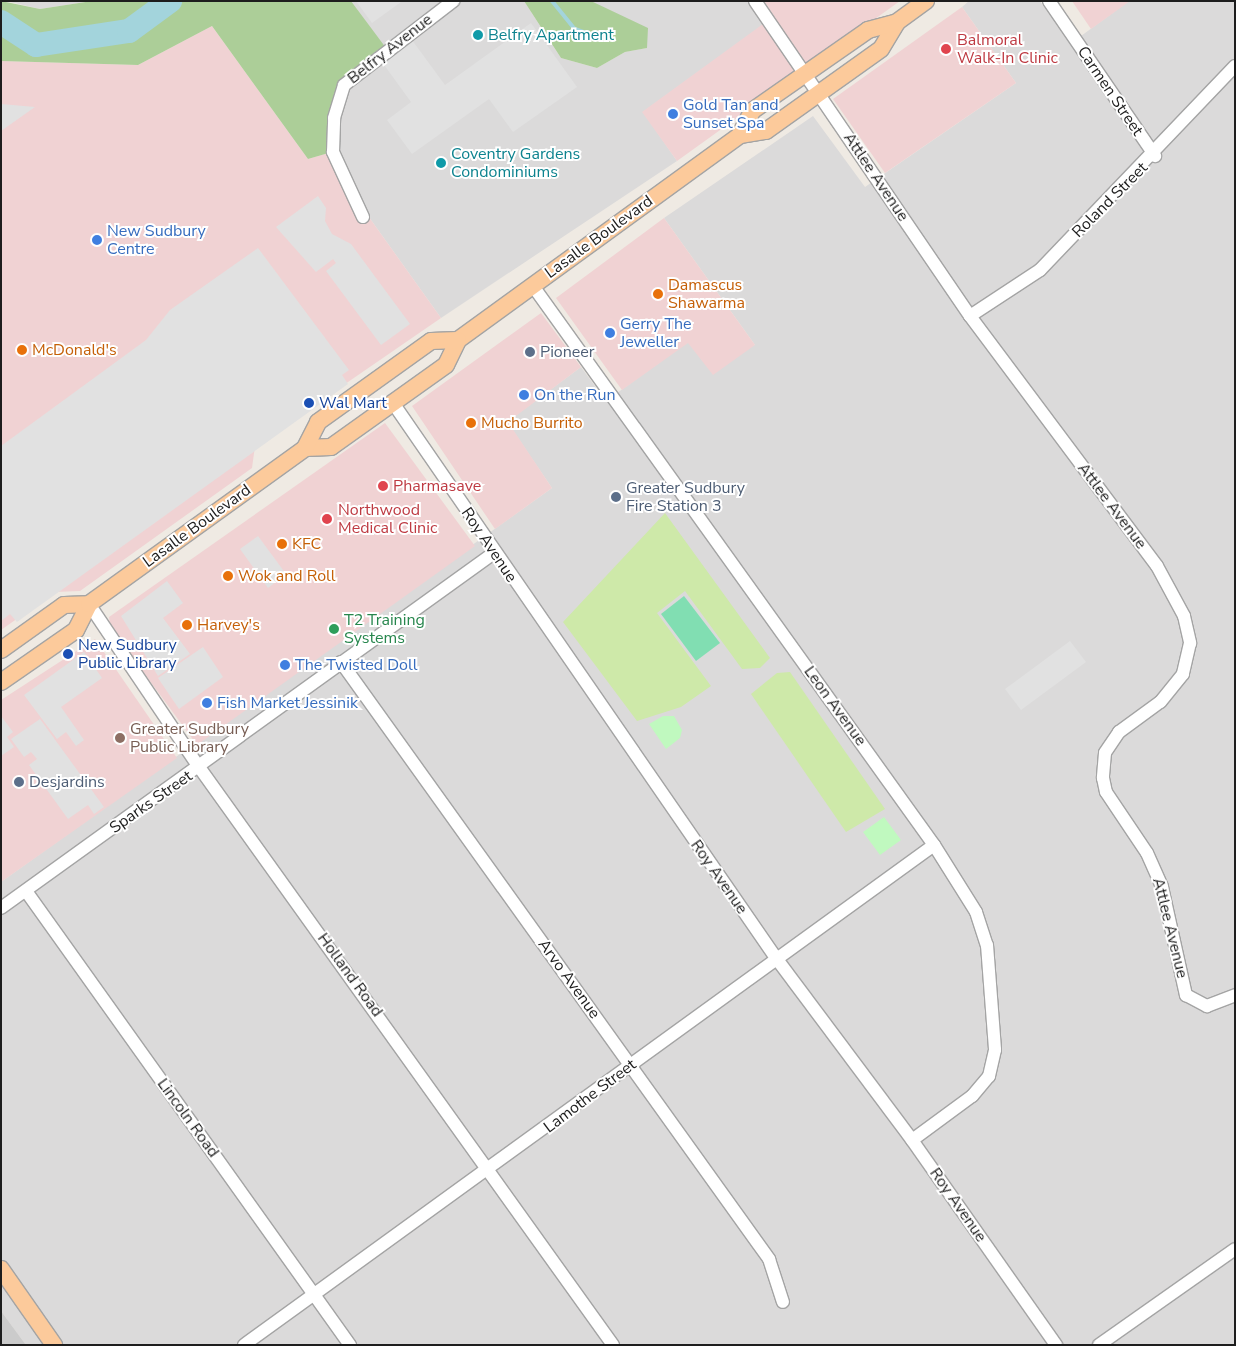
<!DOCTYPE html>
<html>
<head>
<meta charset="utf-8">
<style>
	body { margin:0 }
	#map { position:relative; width:1236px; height:1346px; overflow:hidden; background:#efeae3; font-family:"Nunito Sans",sans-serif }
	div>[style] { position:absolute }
	.residential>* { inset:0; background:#dbdada }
	.commercial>* { inset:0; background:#f0d2d3 }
	.religious>* { inset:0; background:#cbcbcb }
	.grass>* { inset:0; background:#cee9a9 }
	.forest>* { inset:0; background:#acce98 }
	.park>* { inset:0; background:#c0f9bf }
	.pitch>* { inset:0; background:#81deb2 }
	.parking>* { inset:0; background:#e1e1e1 }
	.stream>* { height:4px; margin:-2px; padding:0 2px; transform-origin:2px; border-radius:2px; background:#a3d4dc }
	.river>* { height:24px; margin:-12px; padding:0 12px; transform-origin:12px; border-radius:12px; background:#a3d4dc }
	.roads { filter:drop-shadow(1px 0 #a4a4a4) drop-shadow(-1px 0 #a4a4a4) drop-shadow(0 1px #a4a4a4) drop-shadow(0 -1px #a4a4a4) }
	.minor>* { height:12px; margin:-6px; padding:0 6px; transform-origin:6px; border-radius:6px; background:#fff }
	.major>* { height:16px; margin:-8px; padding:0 8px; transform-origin:8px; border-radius:8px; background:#fcca9b }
	.dots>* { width:14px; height:14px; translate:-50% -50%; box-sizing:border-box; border:2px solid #fff; border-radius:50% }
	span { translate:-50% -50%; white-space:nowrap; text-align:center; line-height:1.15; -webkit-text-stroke:4px #fff; paint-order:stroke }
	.culture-label { font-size:16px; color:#0d838f }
	.left { translate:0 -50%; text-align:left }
	.health-label { font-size:16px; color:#be3a42 }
	.street-label { font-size:16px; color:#1d1d1d }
	.shop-label { font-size:16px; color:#366cbe }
	.food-label { font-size:16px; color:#c56008 }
	.service-label { font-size:16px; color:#4e5e75 }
	.transit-label { font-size:16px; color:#164399 }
	.leisure-label { font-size:16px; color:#27864d }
	.education-label { font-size:16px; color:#785e54 }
	.frame { position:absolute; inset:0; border:2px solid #1d1d1d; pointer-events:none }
</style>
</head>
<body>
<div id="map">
	<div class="residential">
		<i style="clip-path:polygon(6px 1px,92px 1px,40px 9px)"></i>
		<i style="clip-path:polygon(351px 1px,524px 1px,561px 58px,597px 68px,625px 52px,647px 48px,611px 12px,591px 1px,764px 1px,775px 16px,643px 112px,677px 161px,441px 318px,356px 199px,331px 136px,336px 100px,385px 48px)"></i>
		<i style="clip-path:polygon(969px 1px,1040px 1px,1070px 44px,1129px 1px,1235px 1px,1235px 1345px,26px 1345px,1px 1311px,1px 882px,552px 488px,507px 422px,581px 367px,606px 401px,688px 342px,755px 345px,664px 218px,813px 116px,865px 187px,1016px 83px,962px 7px)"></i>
	</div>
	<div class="commercial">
		<i style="clip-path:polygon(764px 1px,900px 1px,677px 161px,642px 112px,774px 16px)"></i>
		<i style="clip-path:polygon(1072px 1px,1130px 1px,1091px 29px)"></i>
		<i style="clip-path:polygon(962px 7px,1016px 83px,885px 173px,833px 99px)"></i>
		<i style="clip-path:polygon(212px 26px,308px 159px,332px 152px,356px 199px,441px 318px,255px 446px,252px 468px,80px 591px,55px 592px,1px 630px,1px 61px,138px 65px)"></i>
		<i style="clip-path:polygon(664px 218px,755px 345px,713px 375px,688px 343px,622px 390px,556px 298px)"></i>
		<i style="clip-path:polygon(541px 313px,581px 367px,508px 422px,552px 488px,495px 529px,412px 406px)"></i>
		<i style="clip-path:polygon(385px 423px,475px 546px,197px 745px,110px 627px,109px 617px)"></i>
		<i style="clip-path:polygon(95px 639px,177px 758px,1px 882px,1px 700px)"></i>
	</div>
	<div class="religious">
		<i style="clip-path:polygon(1px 1311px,26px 1345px,1px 1345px)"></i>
	</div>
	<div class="grass">
		<i style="clip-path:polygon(665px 513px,770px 658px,760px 668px,742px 669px,685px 591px,657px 613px,711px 686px,681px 707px,637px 721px,563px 622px)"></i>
		<i style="clip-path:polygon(790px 672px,885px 809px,846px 832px,751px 694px,777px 673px)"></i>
	</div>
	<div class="forest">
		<i style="clip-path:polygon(1px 1px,40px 9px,92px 1px,351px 1px,386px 48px,343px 84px,332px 152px,308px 159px,212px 26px,138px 65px,1px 61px)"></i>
		<i style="clip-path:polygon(524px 1px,591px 1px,648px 28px,647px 48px,625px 52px,597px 68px,561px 58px)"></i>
	</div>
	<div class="park">
		<i style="clip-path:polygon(663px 716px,674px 716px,682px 730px,680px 738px,666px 749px,649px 724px)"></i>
		<i style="clip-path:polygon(884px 817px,901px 840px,880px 855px,863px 832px)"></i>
	</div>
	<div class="pitch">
		<i style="clip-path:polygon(684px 596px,720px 643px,696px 661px,661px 614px)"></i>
	</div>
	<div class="parking">
		<i style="clip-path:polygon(356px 1px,401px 1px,401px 2px,372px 23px)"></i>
		<i style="clip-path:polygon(531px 23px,577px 87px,513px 132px,489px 99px,412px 154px,387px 120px,411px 102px,382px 62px,412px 40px,445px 85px)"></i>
		<i style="clip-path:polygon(1px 104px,35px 107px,1px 131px)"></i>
		<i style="clip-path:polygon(318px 196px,326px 208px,325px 221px,332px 234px,351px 244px,410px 324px,381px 345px,326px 271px,336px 263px,333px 259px,316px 272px,276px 227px)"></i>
		<i style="clip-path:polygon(258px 248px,349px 370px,342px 375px,348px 384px,17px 622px,10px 614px,1px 621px,1px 446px,146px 340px,170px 310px)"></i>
		<i style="clip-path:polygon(258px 536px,286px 574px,268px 588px,240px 549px)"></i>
		<i style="clip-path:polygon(167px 581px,183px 603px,163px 618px,190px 654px,158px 676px,121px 616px)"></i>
		<i style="clip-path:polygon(1070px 641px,1086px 662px,1021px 710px,1005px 689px)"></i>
		<i style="clip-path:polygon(203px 647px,223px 677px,179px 709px,158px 678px)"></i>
		<i style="clip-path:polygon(84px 652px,102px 678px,61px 707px,84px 740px,76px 746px,66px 732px,57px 739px,24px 695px)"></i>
		<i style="clip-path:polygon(1px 716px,13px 732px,7px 737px,14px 747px,1px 756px)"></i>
		<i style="clip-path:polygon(40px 719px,104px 807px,94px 814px,88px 805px,68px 819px,29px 765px,37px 759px,31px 752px,24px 757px,11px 739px)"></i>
	</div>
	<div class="stream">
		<i style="left:552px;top:1px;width:36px;rotate:51deg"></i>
		<i style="left:575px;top:29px;width:29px;rotate:20deg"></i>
	</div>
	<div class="river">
		<i style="left:1px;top:22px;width:42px;rotate:33.3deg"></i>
		<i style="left:36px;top:45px;width:94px;rotate:-8.6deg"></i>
		<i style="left:129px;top:31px;width:51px;rotate:-36.2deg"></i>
	</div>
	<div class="roads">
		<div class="minor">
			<i style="left:755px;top:1px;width:381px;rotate:55.7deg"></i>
			<i style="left:970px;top:316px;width:312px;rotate:53.2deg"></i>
			<i style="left:1157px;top:566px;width:57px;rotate:61.6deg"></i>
			<i style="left:1184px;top:616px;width:28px;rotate:77deg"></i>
			<i style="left:1190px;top:643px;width:32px;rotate:103deg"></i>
			<i style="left:1183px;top:674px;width:36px;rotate:129deg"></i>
			<i style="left:1160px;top:702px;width:51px;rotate:143.8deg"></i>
			<i style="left:1119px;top:732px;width:25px;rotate:124deg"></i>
			<i style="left:1105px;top:753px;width:25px;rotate:95deg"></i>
			<i style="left:1103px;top:778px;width:14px;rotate:78deg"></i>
			<i style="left:1106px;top:792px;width:73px;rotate:56.1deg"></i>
			<i style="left:1147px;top:853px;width:37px;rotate:66deg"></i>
			<i style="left:1162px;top:887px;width:111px;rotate:77.5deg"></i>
			<i style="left:1186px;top:995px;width:24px;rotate:28deg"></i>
			<i style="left:1207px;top:1006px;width:30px;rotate:-21deg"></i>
			<i style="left:1049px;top:1px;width:188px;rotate:55.6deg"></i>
			<i style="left:363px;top:217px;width:72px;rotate:-114.8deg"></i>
			<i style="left:333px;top:152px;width:34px;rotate:-88deg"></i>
			<i style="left:334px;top:118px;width:34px;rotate:-73deg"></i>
			<i style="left:344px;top:85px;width:138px;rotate:-37.6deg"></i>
			<i style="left:533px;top:286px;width:688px;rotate:54.35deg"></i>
			<i style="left:934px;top:845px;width:79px;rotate:57.9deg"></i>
			<i style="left:976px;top:912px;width:35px;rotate:72deg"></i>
			<i style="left:987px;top:945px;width:105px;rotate:85.6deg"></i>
			<i style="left:995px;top:1050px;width:27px;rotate:103deg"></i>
			<i style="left:989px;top:1076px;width:26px;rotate:130deg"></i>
			<i style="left:972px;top:1096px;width:74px;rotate:143.7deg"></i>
			<i style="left:970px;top:316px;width:84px;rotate:-33.3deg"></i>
			<i style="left:1040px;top:270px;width:282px;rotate:-46.3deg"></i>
			<i style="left:393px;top:403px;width:674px;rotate:55.39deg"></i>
			<i style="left:776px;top:958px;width:227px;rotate:53.2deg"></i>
			<i style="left:912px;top:1140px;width:251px;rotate:54.9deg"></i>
			<i style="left:89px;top:604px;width:197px;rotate:56deg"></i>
			<i style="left:199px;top:767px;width:711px;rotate:54.39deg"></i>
			<i style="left:341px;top:662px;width:735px;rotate:54.36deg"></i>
			<i style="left:769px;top:1259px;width:45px;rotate:72deg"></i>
			<i style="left:26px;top:891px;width:558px;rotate:54.49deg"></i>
			<i style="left:1px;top:908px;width:608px;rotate:-35.76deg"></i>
			<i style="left:244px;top:1345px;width:852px;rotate:-35.93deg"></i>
			<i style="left:1099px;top:1345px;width:166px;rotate:-35.2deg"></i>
		</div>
		<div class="major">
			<i style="left:740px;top:135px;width:26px;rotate:-9deg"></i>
			<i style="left:766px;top:131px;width:141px;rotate:-35.5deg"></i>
			<i style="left:881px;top:49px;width:31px;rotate:-59deg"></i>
			<i style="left:305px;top:448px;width:26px;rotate:-2deg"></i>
			<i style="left:331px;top:447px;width:141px;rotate:-35.5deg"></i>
			<i style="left:446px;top:365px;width:28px;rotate:-64deg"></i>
			<i style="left:458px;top:340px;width:349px;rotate:-36deg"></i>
			<i style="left:740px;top:135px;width:27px;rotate:-63deg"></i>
			<i style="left:752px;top:111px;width:141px;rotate:-34.9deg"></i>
			<i style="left:868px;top:30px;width:30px;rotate:-15deg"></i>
			<i style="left:897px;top:22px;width:36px;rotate:-36deg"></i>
			<i style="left:1px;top:650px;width:77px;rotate:-35.5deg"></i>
			<i style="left:64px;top:605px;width:25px;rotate:-2deg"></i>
			<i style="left:1px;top:682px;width:91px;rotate:-34.7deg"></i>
			<i style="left:76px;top:630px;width:29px;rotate:-63deg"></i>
			<i style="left:89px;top:604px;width:266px;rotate:-35.8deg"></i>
			<i style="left:305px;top:448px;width:29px;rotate:-63deg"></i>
			<i style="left:318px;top:422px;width:139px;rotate:-35.6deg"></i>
			<i style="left:431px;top:341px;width:27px;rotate:-2deg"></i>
			<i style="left:1px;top:1269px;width:93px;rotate:55.1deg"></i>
		</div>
	</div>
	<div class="dots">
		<i style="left:478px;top:35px;background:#0f9aa8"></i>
		<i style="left:946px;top:49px;background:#e0444e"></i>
		<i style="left:673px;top:114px;background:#3f7fe0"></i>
		<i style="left:441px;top:163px;background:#0f9aa8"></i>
		<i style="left:97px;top:240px;background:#3f7fe0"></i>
		<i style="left:658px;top:294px;background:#e8710a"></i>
		<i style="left:610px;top:333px;background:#3f7fe0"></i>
		<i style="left:22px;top:350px;background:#e8710a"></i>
		<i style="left:530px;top:352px;background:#5c6f8a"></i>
		<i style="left:524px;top:395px;background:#3f7fe0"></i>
		<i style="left:309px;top:403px;background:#1a4fb4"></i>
		<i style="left:471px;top:423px;background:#e8710a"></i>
		<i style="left:383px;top:486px;background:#e0444e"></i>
		<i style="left:616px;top:497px;background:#5c6f8a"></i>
		<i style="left:327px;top:519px;background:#e0444e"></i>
		<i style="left:282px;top:544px;background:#e8710a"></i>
		<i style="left:228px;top:576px;background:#e8710a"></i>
		<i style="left:187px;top:625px;background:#e8710a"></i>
		<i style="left:334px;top:629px;background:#2e9e5b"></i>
		<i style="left:68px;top:654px;background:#1a4fb4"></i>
		<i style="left:285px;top:665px;background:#3f7fe0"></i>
		<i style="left:207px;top:703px;background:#3f7fe0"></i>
		<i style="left:120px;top:738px;background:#8d6e63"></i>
		<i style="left:19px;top:782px;background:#5c6f8a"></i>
	</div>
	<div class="culture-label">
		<span class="left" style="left:488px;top:35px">Belfry Apartment</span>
		<span class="left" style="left:451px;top:163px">Coventry Gardens<br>Condominiums</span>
	</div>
	<div class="health-label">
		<span class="left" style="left:957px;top:49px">Balmoral<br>Walk-In Clinic</span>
		<span class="left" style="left:393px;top:486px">Pharmasave</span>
		<span class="left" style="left:338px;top:519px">Northwood<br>Medical Clinic</span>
	</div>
	<div class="street-label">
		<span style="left:390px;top:49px;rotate:-38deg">Belfry Avenue</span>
		<span style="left:1110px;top:91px;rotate:56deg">Carmen Street</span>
		<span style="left:876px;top:177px;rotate:56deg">Attlee Avenue</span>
		<span style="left:1110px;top:200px;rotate:-45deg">Roland Street</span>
		<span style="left:599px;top:237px;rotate:-36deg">Lasalle Boulevard</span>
		<span style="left:1112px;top:506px;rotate:53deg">Attlee Avenue</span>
		<span style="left:197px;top:526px;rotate:-36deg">Lasalle Boulevard</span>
		<span style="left:489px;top:545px;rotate:56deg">Roy Avenue</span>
		<span style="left:835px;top:706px;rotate:54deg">Leon Avenue</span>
		<span style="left:151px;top:802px;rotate:-35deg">Sparks Street</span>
		<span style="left:719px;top:877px;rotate:55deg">Roy Avenue</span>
		<span style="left:1170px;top:928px;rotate:76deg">Attlee Avenue</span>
		<span style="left:350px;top:975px;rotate:54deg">Holland Road</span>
		<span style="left:569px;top:979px;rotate:54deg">Arvo Avenue</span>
		<span style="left:590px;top:1096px;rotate:-37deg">Lamothe Street</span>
		<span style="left:188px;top:1118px;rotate:54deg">Lincoln Road</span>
		<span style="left:958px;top:1205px;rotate:55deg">Roy Avenue</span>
	</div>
	<div class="shop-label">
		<span class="left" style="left:683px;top:114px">Gold Tan and<br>Sunset Spa</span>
		<span class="left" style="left:107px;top:240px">New Sudbury<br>Centre</span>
		<span class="left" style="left:620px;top:333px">Gerry The<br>Jeweller</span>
		<span class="left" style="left:534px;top:395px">On the Run</span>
		<span class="left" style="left:295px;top:665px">The Twisted Doll</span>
		<span class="left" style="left:217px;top:703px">Fish Market Jessinik</span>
	</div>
	<div class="food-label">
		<span class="left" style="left:668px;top:294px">Damascus<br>Shawarma</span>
		<span class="left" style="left:32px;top:350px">McDonald's</span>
		<span class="left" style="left:481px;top:423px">Mucho Burrito</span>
		<span class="left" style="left:292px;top:544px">KFC</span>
		<span class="left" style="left:238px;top:576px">Wok and Roll</span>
		<span class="left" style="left:197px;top:625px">Harvey's</span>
	</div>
	<div class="service-label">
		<span class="left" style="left:540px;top:352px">Pioneer</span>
		<span class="left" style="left:626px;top:497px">Greater Sudbury<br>Fire Station 3</span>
		<span class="left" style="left:29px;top:782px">Desjardins</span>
	</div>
	<div class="transit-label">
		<span class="left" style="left:319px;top:403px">Wal Mart</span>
		<span class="left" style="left:78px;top:654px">New Sudbury<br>Public Library</span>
	</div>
	<div class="leisure-label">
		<span class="left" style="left:344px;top:629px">T2 Training<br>Systems</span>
	</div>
	<div class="education-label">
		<span class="left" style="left:130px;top:738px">Greater Sudbury<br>Public Library</span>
	</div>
	<div class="frame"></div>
</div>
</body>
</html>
